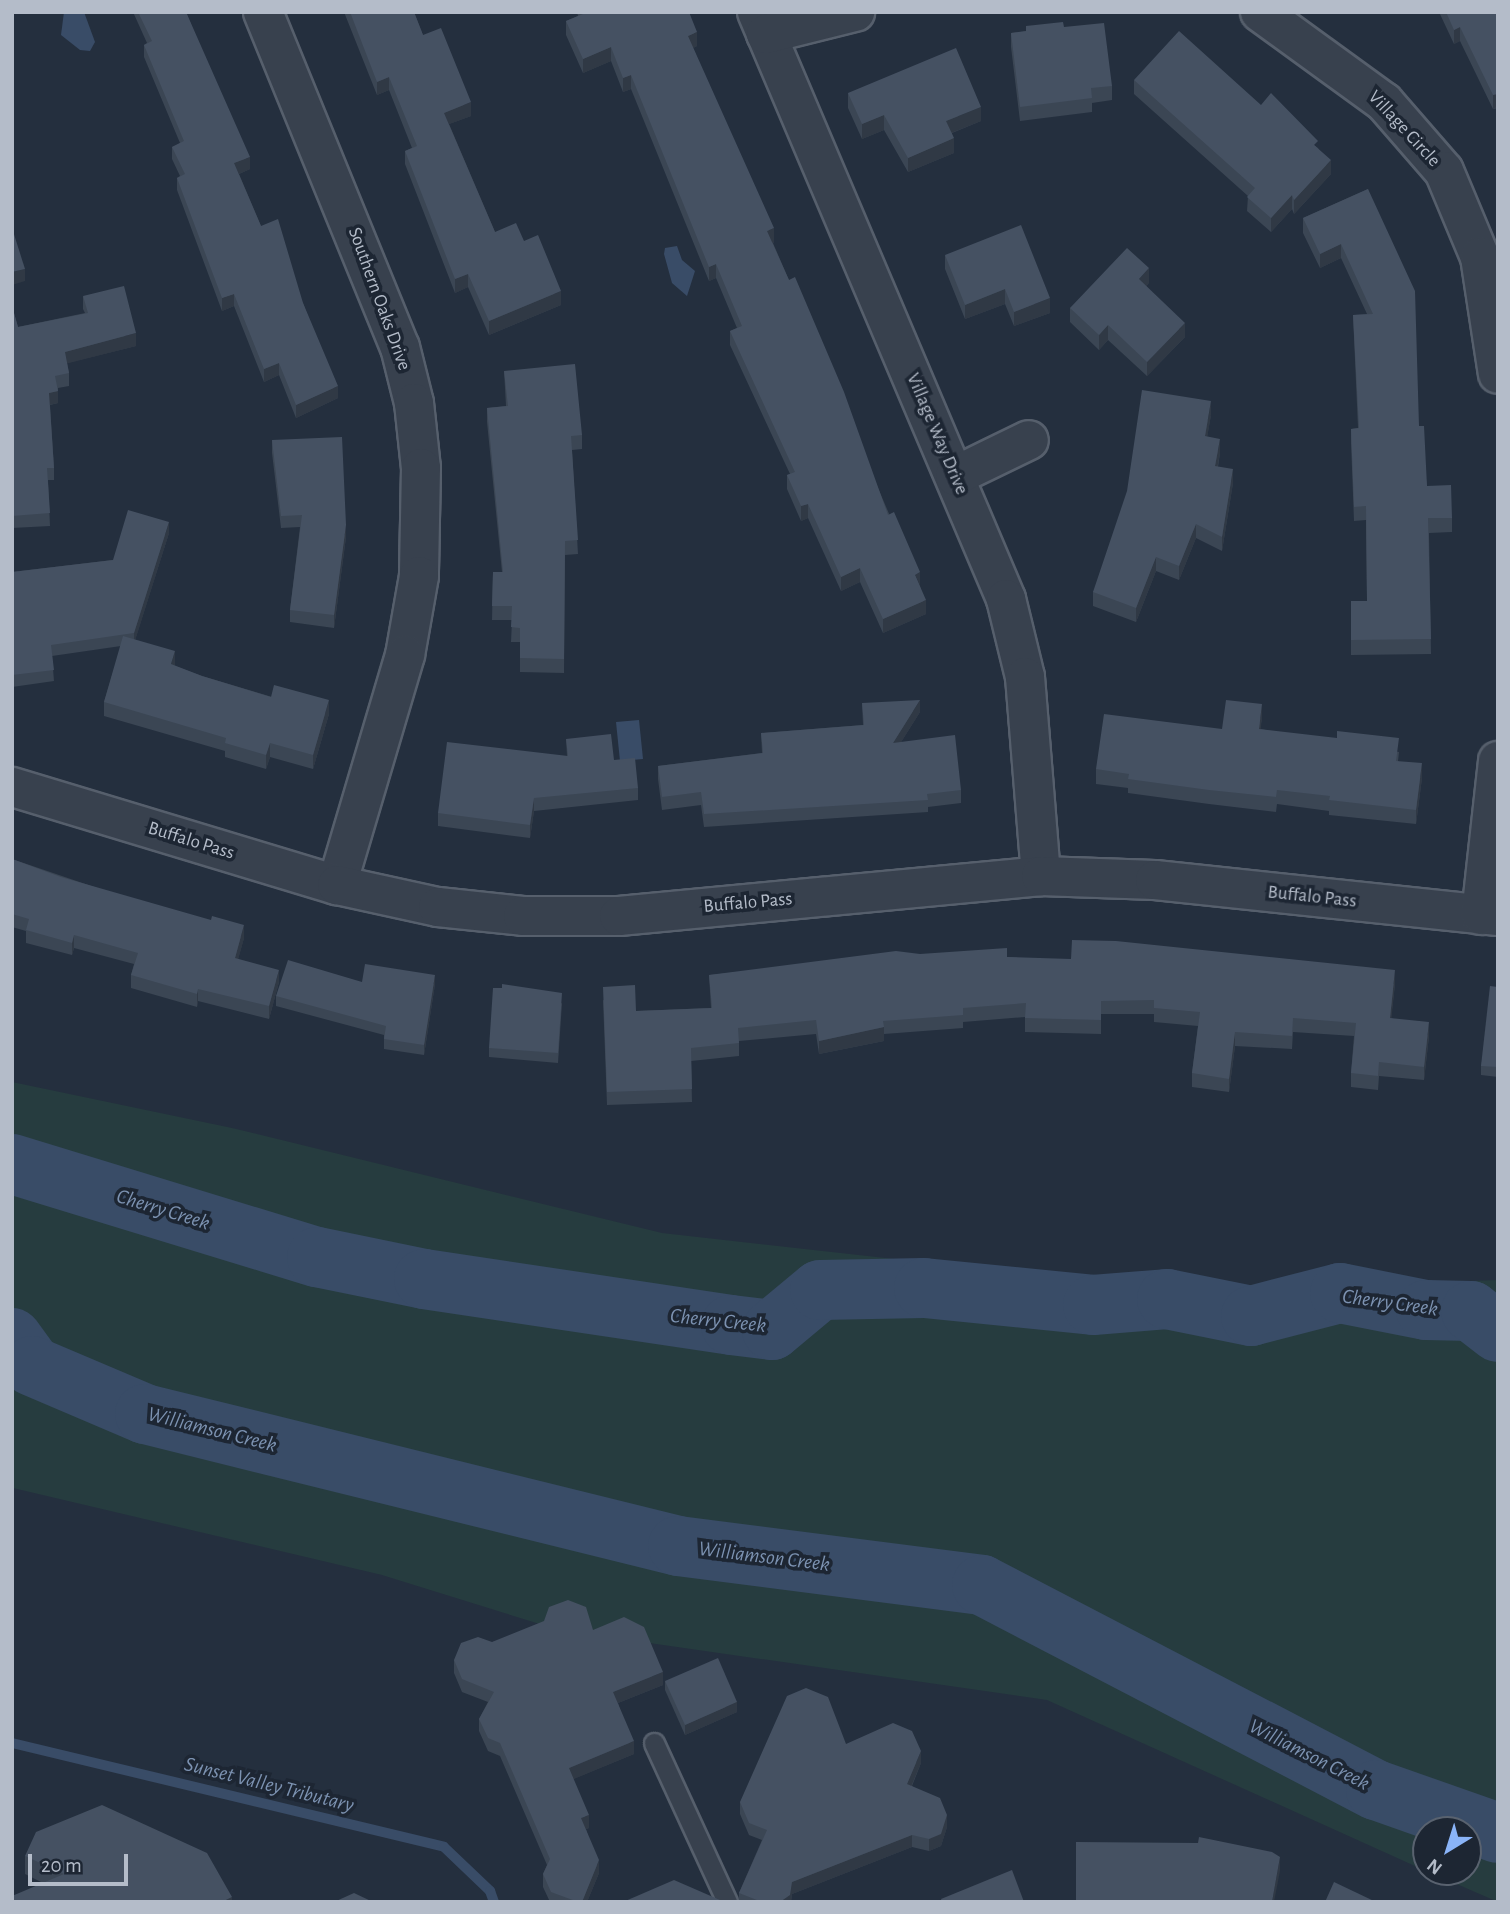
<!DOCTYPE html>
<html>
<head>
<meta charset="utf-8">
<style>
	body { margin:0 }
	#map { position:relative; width:1510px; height:1914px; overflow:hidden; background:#242f3e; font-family:"Alegreya Sans",sans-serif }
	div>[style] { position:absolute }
	.green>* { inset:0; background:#263c3f }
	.water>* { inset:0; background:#394c67 }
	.stream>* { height:10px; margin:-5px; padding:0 5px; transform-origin:5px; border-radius:5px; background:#394c67 }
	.river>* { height:60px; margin:-30px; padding:0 30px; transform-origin:30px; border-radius:30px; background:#394c67 }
	.roads { filter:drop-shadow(2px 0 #565f6c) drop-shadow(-2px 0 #565f6c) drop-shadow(0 2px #565f6c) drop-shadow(0 -2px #565f6c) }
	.service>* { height:19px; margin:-9.5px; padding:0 9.5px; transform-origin:9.5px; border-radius:9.5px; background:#38414e }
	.minor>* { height:38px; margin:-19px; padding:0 19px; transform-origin:19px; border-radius:19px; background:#38414e }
	.wall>* { inset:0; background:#3b4654 }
	.shaded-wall>* { inset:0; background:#303945 }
	.building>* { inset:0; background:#455162 }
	span { translate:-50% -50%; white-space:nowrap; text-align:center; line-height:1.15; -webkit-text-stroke:7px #1d2633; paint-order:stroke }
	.street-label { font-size:19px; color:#b4bcc9 }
	.water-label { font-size:21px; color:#7c92b1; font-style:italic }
	.frame { position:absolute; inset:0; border:14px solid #b4bcc9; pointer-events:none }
	.north { position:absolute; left:1412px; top:1816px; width:70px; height:70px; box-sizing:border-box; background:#1d2633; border:2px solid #59626f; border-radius:50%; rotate:218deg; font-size:19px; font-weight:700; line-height:28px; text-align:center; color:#b4bcc9 }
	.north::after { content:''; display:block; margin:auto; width:24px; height:32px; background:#8ab4f8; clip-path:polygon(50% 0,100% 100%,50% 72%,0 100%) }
	.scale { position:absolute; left:28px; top:1854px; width:100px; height:32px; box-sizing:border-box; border:4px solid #b4bcc9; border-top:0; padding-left:9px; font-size:21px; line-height:24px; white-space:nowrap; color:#b4bcc9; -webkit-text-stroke:5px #1d2633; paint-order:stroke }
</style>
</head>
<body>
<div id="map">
	<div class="green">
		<i style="clip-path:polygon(12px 1082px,232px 1128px,662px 1233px,1181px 1291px,1498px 1280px,1498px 1902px,1429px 1872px,1468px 1872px,1468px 1830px,1426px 1830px,1426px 1871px,1047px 1700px,559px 1630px,382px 1575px,13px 1488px)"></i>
	</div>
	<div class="water">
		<i style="clip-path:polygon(64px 12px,84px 12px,95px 42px,90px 51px,80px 50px,61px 35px)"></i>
		<i style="clip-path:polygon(677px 246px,682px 260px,695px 271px,687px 296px,672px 283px,664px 254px,665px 248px)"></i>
		<i style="clip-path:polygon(639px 720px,643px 759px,620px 761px,616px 722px)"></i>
	</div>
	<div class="stream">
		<i style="left:12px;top:1743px;width:444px;rotate:13.5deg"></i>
		<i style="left:444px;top:1847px;width:64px;rotate:43.7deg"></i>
		<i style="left:490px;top:1891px;width:12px;rotate:70deg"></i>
	</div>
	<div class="river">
		<i style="left:12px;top:1164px;width:319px;rotate:17deg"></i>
		<i style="left:317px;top:1257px;width:109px;rotate:11.6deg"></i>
		<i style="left:424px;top:1279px;width:310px;rotate:8.5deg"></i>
		<i style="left:731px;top:1325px;width:41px;rotate:7deg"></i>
		<i style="left:772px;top:1330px;width:62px;rotate:-39.8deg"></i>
		<i style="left:820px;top:1290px;width:104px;rotate:-1.1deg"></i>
		<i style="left:924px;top:1288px;width:170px;rotate:5.7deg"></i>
		<i style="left:1093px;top:1305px;width:74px;rotate:-4.6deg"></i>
		<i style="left:1167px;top:1299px;width:86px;rotate:11.4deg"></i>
		<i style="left:1251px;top:1316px;width:92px;rotate:-14.5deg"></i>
		<i style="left:1340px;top:1293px;width:88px;rotate:11.2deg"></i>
		<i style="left:1426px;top:1310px;width:45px;rotate:1.3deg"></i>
		<i style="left:1471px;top:1311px;width:34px;rotate:38deg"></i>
		<i style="left:12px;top:1338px;width:34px;rotate:54deg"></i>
		<i style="left:32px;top:1366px;width:123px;rotate:23deg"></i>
		<i style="left:145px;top:1414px;width:549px;rotate:13.91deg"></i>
		<i style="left:678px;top:1546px;width:306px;rotate:7.3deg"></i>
		<i style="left:982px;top:1585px;width:444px;rotate:27.5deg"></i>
		<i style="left:1376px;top:1790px;width:129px;rotate:19.4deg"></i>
	</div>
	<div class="roads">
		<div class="service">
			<i style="left:654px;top:1743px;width:175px;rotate:65.3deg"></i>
		</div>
		<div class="minor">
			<i style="left:263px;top:12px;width:362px;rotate:67.8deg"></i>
			<i style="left:400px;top:347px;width:58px;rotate:76deg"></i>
			<i style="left:414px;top:403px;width:65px;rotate:83.9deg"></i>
			<i style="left:421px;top:468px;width:108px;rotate:91.1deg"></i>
			<i style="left:419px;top:576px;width:80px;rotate:100deg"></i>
			<i style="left:405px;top:655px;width:240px;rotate:106.5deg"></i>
			<i style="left:757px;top:12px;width:638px;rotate:67.01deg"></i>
			<i style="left:1006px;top:599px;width:80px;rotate:76.3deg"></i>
			<i style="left:1025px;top:677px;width:200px;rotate:85.4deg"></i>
			<i style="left:1260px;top:12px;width:153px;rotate:36deg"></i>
			<i style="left:1384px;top:102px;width:91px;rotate:49deg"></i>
			<i style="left:1444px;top:171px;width:93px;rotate:67.3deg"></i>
			<i style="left:1480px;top:257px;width:118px;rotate:81.3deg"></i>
			<i style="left:766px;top:34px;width:92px;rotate:-13.9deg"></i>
			<i style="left:955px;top:476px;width:82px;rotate:-25.9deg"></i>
			<i style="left:12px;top:787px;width:339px;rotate:16.8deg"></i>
			<i style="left:337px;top:885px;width:103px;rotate:12.3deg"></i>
			<i style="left:438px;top:907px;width:85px;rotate:6deg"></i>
			<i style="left:523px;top:916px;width:96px"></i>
			<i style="left:619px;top:916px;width:424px;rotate:-5.4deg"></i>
			<i style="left:1041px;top:876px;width:114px;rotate:2deg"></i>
			<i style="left:1155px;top:880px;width:345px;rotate:6deg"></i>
			<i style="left:1481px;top:915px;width:155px;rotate:-83.7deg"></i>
		</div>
	</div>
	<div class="wall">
		<i style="clip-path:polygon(133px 12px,186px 12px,250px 169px,239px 174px,261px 226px,303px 303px,338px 398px,296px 418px,279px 375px,264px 382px,234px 306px,222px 311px,177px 190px,177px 178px,180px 176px,172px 159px,172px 147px,180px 143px,144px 57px,144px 45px,147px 43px)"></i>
		<i style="clip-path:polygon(344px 12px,414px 12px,423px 35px,471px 116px,449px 124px,495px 232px,524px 241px,561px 305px,489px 335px,468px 287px,455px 293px,405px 164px,405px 151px,412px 148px,389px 90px,377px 95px)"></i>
		<i style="clip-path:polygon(577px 12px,689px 12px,697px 46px,693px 48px,774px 242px,773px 243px,920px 586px,926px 614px,883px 633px,860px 582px,841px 591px,808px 518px,801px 521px,787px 489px,787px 475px,790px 474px,730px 345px,730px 331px,737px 328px,716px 278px,709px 281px,631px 89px,623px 92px,611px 61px,583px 73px,566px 35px,566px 21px,578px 16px)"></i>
		<i style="clip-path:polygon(1439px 12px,1498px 12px,1498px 108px,1493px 109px,1460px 41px,1454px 44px)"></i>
		<i style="clip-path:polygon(1064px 27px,1112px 86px,1112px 100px,1092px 103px,1092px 112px,1020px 121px,1011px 47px,1011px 33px)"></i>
		<i style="clip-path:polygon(1134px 80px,1261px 105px,1318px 148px,1331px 174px,1294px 214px,1292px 209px,1271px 232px,1247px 211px,1248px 196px,1134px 94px)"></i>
		<i style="clip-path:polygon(848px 93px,981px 121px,952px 133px,954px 153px,908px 172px,884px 130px,862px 139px,848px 108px)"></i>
		<i style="clip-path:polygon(1368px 189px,1419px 426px,1427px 486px,1452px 518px,1452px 532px,1429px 533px,1431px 654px,1351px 655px,1351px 601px,1367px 601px,1366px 520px,1354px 521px,1351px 443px,1351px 429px,1358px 428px,1353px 315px,1367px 314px,1341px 258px,1320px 268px,1303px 233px,1303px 218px)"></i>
		<i style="clip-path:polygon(945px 255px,1050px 313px,1014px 326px,1005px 304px,965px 319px,945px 269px)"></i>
		<i style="clip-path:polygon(1149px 283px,1146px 286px,1185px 337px,1147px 376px,1108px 340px,1099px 350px,1070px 322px,1070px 308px)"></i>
		<i style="clip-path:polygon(83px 296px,136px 346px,67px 363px,69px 373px,69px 386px,58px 388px,58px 403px,50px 405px,54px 468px,54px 480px,48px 480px,50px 526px,12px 528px,12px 306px,18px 327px,85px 313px,83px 309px)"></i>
		<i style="clip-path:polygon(504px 371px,582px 435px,582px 449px,572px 450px,578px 554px,565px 555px,564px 673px,520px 672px,520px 642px,511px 642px,512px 620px,492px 620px,493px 572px,502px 572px,487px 422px,487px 408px,506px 406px)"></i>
		<i style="clip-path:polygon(1211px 415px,1207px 437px,1220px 453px,1218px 467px,1233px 483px,1222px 551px,1196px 538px,1179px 580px,1156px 571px,1136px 622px,1093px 606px,1093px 592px)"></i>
		<i style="clip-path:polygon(272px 440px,346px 537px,334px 628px,290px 622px,290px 610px,300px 527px,281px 528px,272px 453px)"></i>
		<i style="clip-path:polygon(169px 533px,135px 640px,175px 666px,202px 676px,329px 714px,313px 769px,270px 757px,266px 769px,225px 757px,225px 751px,104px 716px,104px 702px,121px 646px,52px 656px,54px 681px,12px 687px,12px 572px,113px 560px)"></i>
		<i style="clip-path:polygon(862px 703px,920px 712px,901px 742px,961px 790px,961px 803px,928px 807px,928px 812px,704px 827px,701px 805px,662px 810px,658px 779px,658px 766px,762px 753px,761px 733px,863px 725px)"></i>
		<i style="clip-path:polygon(1262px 718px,1260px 729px,1399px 752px,1398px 761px,1422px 778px,1416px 824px,1329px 815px,1329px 811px,1277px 804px,1276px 812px,1209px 804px,1128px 793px,1128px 788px,1096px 784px,1096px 769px,1222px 729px)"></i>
		<i style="clip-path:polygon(566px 739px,614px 760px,638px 788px,638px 800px,534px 811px,530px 838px,438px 826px,438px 813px,567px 756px)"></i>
		<i style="clip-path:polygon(12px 859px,244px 938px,238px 959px,279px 982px,269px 1019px,198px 1001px,197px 1007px,131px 988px,131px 975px,134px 964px,74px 948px,72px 955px,26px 943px,26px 931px,12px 927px)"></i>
		<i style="clip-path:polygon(920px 954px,1007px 957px,1395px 984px,1391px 1018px,1429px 1036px,1424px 1080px,1379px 1076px,1378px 1090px,1351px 1087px,1351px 1073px,1354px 1036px,1293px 1032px,1292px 1049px,1235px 1046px,1229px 1092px,1192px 1087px,1192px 1073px,1198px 1026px,1154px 1022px,1154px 1014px,1101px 1014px,1101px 1034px,1025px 1032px,1025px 1017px,963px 1022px,963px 1028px,884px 1034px,884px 1041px,819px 1054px,816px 1034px,739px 1041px,739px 1056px,691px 1061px,692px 1102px,607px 1105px,603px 1000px,636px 1011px,711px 1008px,709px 975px)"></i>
		<i style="clip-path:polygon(362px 982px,435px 984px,424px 1055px,384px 1049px,384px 1035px,276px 1006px,276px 996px)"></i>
		<i style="clip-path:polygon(1498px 987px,1498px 1077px,1481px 1075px,1481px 1066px)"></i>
		<i style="clip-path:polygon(562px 1003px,558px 1063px,489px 1057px,489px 1048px)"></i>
		<i style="clip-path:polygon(593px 1630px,663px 1685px,618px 1703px,634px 1754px,573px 1779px,589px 1828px,586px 1829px,599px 1873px,587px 1902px,550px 1902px,543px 1887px,543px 1874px,547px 1865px,500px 1756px,488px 1751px,479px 1731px,479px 1719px,488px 1702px,462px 1692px,454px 1673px,454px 1660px,492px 1642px)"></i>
		<i style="clip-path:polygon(665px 1681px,737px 1712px,685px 1735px,665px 1690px)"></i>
		<i style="clip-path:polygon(846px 1744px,921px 1763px,912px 1786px,947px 1827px,941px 1846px,929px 1851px,912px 1847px,792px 1894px,791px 1902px,739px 1902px,739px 1893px,762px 1840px,749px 1835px,740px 1814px,740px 1802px)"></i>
		<i style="clip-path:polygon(25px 1856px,232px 1902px,43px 1883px,25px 1874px)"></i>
	</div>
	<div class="shaded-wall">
		<i style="clip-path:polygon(1460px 27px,1460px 41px,1454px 44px,1454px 30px)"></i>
		<i style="clip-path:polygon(697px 32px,697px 46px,688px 51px,688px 36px)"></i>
		<i style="clip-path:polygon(611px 47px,611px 61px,583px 73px,583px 59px)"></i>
		<i style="clip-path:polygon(631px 75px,631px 89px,623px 92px,623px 78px)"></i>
		<i style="clip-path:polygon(389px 77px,389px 90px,377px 95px,377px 82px)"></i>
		<i style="clip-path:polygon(1497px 93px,1497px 107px,1493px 109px,1493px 95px)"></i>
		<i style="clip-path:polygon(471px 102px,471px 116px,444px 126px,444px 113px)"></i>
		<i style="clip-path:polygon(981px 107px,981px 121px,946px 135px,946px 121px)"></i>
		<i style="clip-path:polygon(884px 115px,884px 130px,862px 139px,862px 124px)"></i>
		<i style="clip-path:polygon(954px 138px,954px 153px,908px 172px,908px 158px)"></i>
		<i style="clip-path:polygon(250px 157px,250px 169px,234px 176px,234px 163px)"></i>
		<i style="clip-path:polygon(1331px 160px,1331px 174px,1294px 214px,1294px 200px)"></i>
		<i style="clip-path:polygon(1292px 195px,1292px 209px,1271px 232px,1271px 218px)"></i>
		<i style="clip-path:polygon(774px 228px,774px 242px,767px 245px,767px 231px)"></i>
		<i style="clip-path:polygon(1341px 244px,1341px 258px,1320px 268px,1320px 254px)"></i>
		<i style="clip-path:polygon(716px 264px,716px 278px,709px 281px,709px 267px)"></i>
		<i style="clip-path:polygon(1149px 268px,1149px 283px,1139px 293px,1139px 279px)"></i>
		<i style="clip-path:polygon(25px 269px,25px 281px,12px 285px,12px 272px)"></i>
		<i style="clip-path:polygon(468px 274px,468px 287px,455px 293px,455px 279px)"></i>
		<i style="clip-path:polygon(1005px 289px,1005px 304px,965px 319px,965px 305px)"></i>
		<i style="clip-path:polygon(561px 291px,561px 305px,489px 335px,489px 321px)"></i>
		<i style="clip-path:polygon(234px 294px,234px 306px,222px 311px,222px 298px)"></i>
		<i style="clip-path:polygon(1050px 298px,1050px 313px,1014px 326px,1014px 312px)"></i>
		<i style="clip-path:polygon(1185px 323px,1185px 337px,1147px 376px,1147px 362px)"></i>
		<i style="clip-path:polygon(1108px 325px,1108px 340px,1099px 350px,1099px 335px)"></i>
		<i style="clip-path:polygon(136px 333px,136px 346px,65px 364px,65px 352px)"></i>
		<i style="clip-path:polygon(279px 363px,279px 375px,264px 382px,264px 369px)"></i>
		<i style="clip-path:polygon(338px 386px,338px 398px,296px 418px,296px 405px)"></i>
		<i style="clip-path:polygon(58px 391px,58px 403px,49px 405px,49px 393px)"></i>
		<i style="clip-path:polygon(1211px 401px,1211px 415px,1205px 450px,1205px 436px)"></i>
		<i style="clip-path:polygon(1220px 439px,1220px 453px,1215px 480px,1215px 466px)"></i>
		<i style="clip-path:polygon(1233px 469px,1233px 483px,1222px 551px,1222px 537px)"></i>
		<i style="clip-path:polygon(808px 504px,808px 518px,801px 521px,801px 506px)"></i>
		<i style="clip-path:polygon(169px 522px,169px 533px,134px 644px,134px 633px)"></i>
		<i style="clip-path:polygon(1196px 524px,1196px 538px,1179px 580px,1179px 566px)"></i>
		<i style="clip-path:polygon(346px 525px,346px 537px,334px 628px,334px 615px)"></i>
		<i style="clip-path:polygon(1156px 557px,1156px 571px,1136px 622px,1136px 608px)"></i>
		<i style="clip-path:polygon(860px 568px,860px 582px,841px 591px,841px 577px)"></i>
		<i style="clip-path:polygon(920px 572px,920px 586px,915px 575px)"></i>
		<i style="clip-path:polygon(926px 600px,926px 614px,883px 633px,883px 619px)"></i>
		<i style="clip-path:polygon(175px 651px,175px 665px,171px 678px,171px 664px)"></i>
		<i style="clip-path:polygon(329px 700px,329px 714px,313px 769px,313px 755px)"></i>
		<i style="clip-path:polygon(920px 700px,920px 712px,893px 755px,893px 743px)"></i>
		<i style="clip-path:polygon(1262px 704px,1262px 718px,1259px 743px,1259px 729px)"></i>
		<i style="clip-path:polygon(270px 743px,270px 757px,266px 769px,266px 755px)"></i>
		<i style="clip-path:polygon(1422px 763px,1422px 778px,1416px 824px,1416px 810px)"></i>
		<i style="clip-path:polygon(534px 798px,534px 811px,530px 838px,530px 825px)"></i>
		<i style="clip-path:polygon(244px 925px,244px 938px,235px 971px,235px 958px)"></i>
		<i style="clip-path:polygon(74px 935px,74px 948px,72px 955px,72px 943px)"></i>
		<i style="clip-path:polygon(279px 970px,279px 982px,269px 1019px,269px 1006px)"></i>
		<i style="clip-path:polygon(1395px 970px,1395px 984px,1390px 1032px,1390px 1018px)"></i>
		<i style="clip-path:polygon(435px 975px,435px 984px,424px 1055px,424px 1045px)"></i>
		<i style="clip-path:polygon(198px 989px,198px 1001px,197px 1007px,197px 994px)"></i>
		<i style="clip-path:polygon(1429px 1022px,1429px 1036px,1424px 1080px,1424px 1067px)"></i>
		<i style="clip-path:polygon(884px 1027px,884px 1041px,819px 1054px,819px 1041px)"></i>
		<i style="clip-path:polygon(1235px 1032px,1235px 1046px,1229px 1092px,1229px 1079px)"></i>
		<i style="clip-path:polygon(663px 1672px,663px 1685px,613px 1705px,613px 1692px)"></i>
		<i style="clip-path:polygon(737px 1702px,737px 1712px,685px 1735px,685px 1725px)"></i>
		<i style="clip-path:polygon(634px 1741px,634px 1754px,569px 1781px,569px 1768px)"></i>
		<i style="clip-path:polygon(921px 1751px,921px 1763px,907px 1796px,907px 1784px)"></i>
		<i style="clip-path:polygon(589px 1815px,589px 1828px,581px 1831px,581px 1818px)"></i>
		<i style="clip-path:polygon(947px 1815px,947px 1827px,941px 1846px,929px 1851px,929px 1839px)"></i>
		<i style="clip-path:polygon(912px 1835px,912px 1847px,792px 1894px,791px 1902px,780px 1902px,792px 1882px)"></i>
		<i style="clip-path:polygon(1280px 1857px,1280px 1871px,1274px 1902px,1272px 1902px)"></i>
		<i style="clip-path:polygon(599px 1860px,599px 1873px,587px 1902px,582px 1902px)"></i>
		<i style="clip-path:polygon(232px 1897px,232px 1902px,222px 1902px)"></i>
	</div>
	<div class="building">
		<i style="clip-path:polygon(138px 12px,186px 12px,250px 157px,234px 163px,261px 226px,278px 219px,303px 303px,338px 386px,296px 405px,279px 363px,264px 369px,234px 294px,222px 298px,177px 178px,185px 174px,172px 147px,184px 141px,144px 45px,152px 41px)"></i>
		<i style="clip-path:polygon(350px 12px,414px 12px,423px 35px,441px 28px,471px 102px,444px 113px,495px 232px,516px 223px,524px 241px,538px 235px,561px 291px,489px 321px,468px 274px,455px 279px,405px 151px,417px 146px,389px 77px,377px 82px)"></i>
		<i style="clip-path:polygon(583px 12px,689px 12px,697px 32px,688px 36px,774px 228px,767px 231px,789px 280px,795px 277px,844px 392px,888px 515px,894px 512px,920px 572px,915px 575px,926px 600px,883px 619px,860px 568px,841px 577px,808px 504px,801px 506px,787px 475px,795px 472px,730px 331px,742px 326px,716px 264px,709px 267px,631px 75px,623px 78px,611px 47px,583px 59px,566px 21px,583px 14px)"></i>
		<i style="clip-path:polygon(1446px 12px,1498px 12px,1498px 94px,1493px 95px,1460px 27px,1454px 30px)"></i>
		<i style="clip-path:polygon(1063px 22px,1064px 27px,1104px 23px,1112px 86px,1091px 88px,1092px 98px,1020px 107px,1011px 33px,1026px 31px,1026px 26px)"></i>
		<i style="clip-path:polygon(1179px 31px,1261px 105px,1271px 93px,1318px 141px,1314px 145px,1331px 160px,1294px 200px,1292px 195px,1271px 218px,1247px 197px,1255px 188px,1134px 80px)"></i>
		<i style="clip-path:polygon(956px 48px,981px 107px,946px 121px,954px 138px,908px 158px,884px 115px,862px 124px,848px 93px)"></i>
		<i style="clip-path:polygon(1368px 189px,1415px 291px,1419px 426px,1424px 426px,1427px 486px,1451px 485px,1452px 518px,1428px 518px,1431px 639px,1351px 640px,1351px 601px,1367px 601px,1366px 506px,1354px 507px,1351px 429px,1359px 428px,1353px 315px,1373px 314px,1341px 244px,1320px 254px,1303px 218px)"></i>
		<i style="clip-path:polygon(1021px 225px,1050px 298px,1014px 312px,1005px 289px,965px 305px,945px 255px)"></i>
		<i style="clip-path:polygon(12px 228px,25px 269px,12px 272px)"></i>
		<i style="clip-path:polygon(1127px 248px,1149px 268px,1139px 279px,1185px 323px,1147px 362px,1108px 325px,1099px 335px,1070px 308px)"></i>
		<i style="clip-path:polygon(124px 286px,136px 333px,65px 352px,69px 373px,55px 376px,58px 391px,49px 393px,54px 468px,47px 468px,50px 513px,12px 516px,12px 306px,18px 327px,88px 313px,83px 296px)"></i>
		<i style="clip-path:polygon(575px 364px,582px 435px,571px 436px,578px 540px,565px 541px,564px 659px,520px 658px,520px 628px,511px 627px,512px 606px,492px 606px,493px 572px,503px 572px,487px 408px,508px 406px,504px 371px)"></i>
		<i style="clip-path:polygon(1142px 390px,1211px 401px,1205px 436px,1220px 439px,1215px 466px,1233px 469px,1222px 537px,1196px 524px,1179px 566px,1156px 557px,1136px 608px,1093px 592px,1127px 491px)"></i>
		<i style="clip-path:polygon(342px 437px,346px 525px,334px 615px,290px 610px,302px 515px,281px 516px,272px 440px)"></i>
		<i style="clip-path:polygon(128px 510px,169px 522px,134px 633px,51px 645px,54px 670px,12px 675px,12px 572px,113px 560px)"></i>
		<i style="clip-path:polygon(123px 636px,175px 651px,171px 664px,202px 676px,271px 697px,274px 685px,329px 700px,313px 755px,270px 743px,266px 755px,225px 743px,226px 738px,104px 702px)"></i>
		<i style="clip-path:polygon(920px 700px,893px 743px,955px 735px,961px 790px,927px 794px,928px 800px,704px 814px,701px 792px,662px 797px,658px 766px,763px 753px,761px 733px,864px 725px,862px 703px)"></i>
		<i style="clip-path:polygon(1226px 700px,1262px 704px,1259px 729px,1337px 738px,1337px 731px,1399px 738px,1396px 761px,1422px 763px,1416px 810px,1329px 800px,1330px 796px,1277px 790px,1276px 797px,1209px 790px,1128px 779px,1129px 774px,1096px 769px,1104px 714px,1222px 729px)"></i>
		<i style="clip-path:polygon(611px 734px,614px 760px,635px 758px,638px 788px,534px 798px,530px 825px,438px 813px,447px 742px,568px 756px,566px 739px)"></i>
		<i style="clip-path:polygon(12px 859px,61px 877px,211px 920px,212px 916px,244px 925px,235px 958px,279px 970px,269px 1006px,198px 989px,197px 994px,131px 975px,138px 953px,74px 935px,72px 943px,26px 930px,29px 919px,12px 914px)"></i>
		<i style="clip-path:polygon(1072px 940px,1116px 941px,1395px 970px,1390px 1018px,1429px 1022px,1424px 1067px,1379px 1062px,1378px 1076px,1351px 1073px,1356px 1023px,1293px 1018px,1292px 1036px,1235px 1032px,1229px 1079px,1192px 1073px,1200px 1012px,1154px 1008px,1154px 1000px,1101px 1001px,1101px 1020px,1025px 1018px,1026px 1003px,963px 1008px,963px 1015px,883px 1021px,884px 1027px,819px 1041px,816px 1020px,738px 1028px,739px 1043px,691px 1048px,692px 1089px,607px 1092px,603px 987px,635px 985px,636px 1011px,712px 1008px,709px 975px,896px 951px,920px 954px,1007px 948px,1007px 957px,1071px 959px)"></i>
		<i style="clip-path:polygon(288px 960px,362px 982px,365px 964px,435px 975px,424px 1045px,384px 1039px,386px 1026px,276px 996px)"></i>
		<i style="clip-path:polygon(502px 984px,562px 993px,558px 1053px,489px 1048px,493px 988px,502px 988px)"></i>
		<i style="clip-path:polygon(1490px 986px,1498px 987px,1498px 1067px,1481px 1066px)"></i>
		<i style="clip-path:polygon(568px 1600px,586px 1607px,593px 1630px,624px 1617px,644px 1627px,663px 1672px,613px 1692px,634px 1741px,569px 1768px,589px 1815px,581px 1818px,599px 1860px,582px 1902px,578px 1902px,551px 1892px,543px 1874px,550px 1859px,500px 1743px,488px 1738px,479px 1719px,494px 1692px,462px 1679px,454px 1660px,461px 1643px,478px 1637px,492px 1642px,544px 1621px,549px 1607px)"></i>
		<i style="clip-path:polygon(718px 1658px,737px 1702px,685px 1725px,665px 1681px)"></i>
		<i style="clip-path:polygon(806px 1688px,828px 1697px,846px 1744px,893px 1723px,912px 1731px,921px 1751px,907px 1784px,940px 1798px,947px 1815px,941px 1834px,929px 1839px,912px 1835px,792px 1882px,790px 1895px,780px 1902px,762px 1902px,739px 1893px,767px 1830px,749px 1823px,740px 1802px,787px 1696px)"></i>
		<i style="clip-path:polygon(102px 1805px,207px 1853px,232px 1897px,222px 1902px,12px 1902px,12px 1896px,64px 1874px,25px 1856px,36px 1832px)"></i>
		<i style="clip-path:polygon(1199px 1837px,1272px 1852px,1280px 1857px,1272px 1902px,1076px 1902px,1076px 1842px,1198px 1843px)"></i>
		<i style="clip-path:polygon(1012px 1870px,1024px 1902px,942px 1902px,941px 1899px)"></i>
		<i style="clip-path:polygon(674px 1880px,720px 1900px,719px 1902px,623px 1902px)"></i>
		<i style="clip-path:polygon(1334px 1882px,1376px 1902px,1325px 1902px)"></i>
		<i style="clip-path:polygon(354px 1893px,373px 1902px,334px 1902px)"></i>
	</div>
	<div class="street-label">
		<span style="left:1404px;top:129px;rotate:47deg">Village Circle</span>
		<span style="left:379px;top:299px;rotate:70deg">Southern Oaks Drive</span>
		<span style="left:937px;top:434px;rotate:67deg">Village Way Drive</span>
		<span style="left:191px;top:841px;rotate:17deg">Buffalo Pass</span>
		<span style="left:1312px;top:897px;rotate:6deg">Buffalo Pass</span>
		<span style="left:748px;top:903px;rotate:-5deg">Buffalo Pass</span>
	</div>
	<div class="water-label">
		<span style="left:163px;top:1210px;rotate:17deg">Cherry Creek</span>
		<span style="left:1390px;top:1303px;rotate:8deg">Cherry Creek</span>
		<span style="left:718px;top:1321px;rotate:6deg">Cherry Creek</span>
		<span style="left:212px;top:1430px;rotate:14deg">Williamson Creek</span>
		<span style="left:764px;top:1557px;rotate:7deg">Williamson Creek</span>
		<span style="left:1309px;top:1755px;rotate:27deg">Williamson Creek</span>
		<span style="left:269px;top:1785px;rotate:14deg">Sunset Valley Tributary</span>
	</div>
	<div class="frame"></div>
	<div class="north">N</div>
	<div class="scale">20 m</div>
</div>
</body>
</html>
